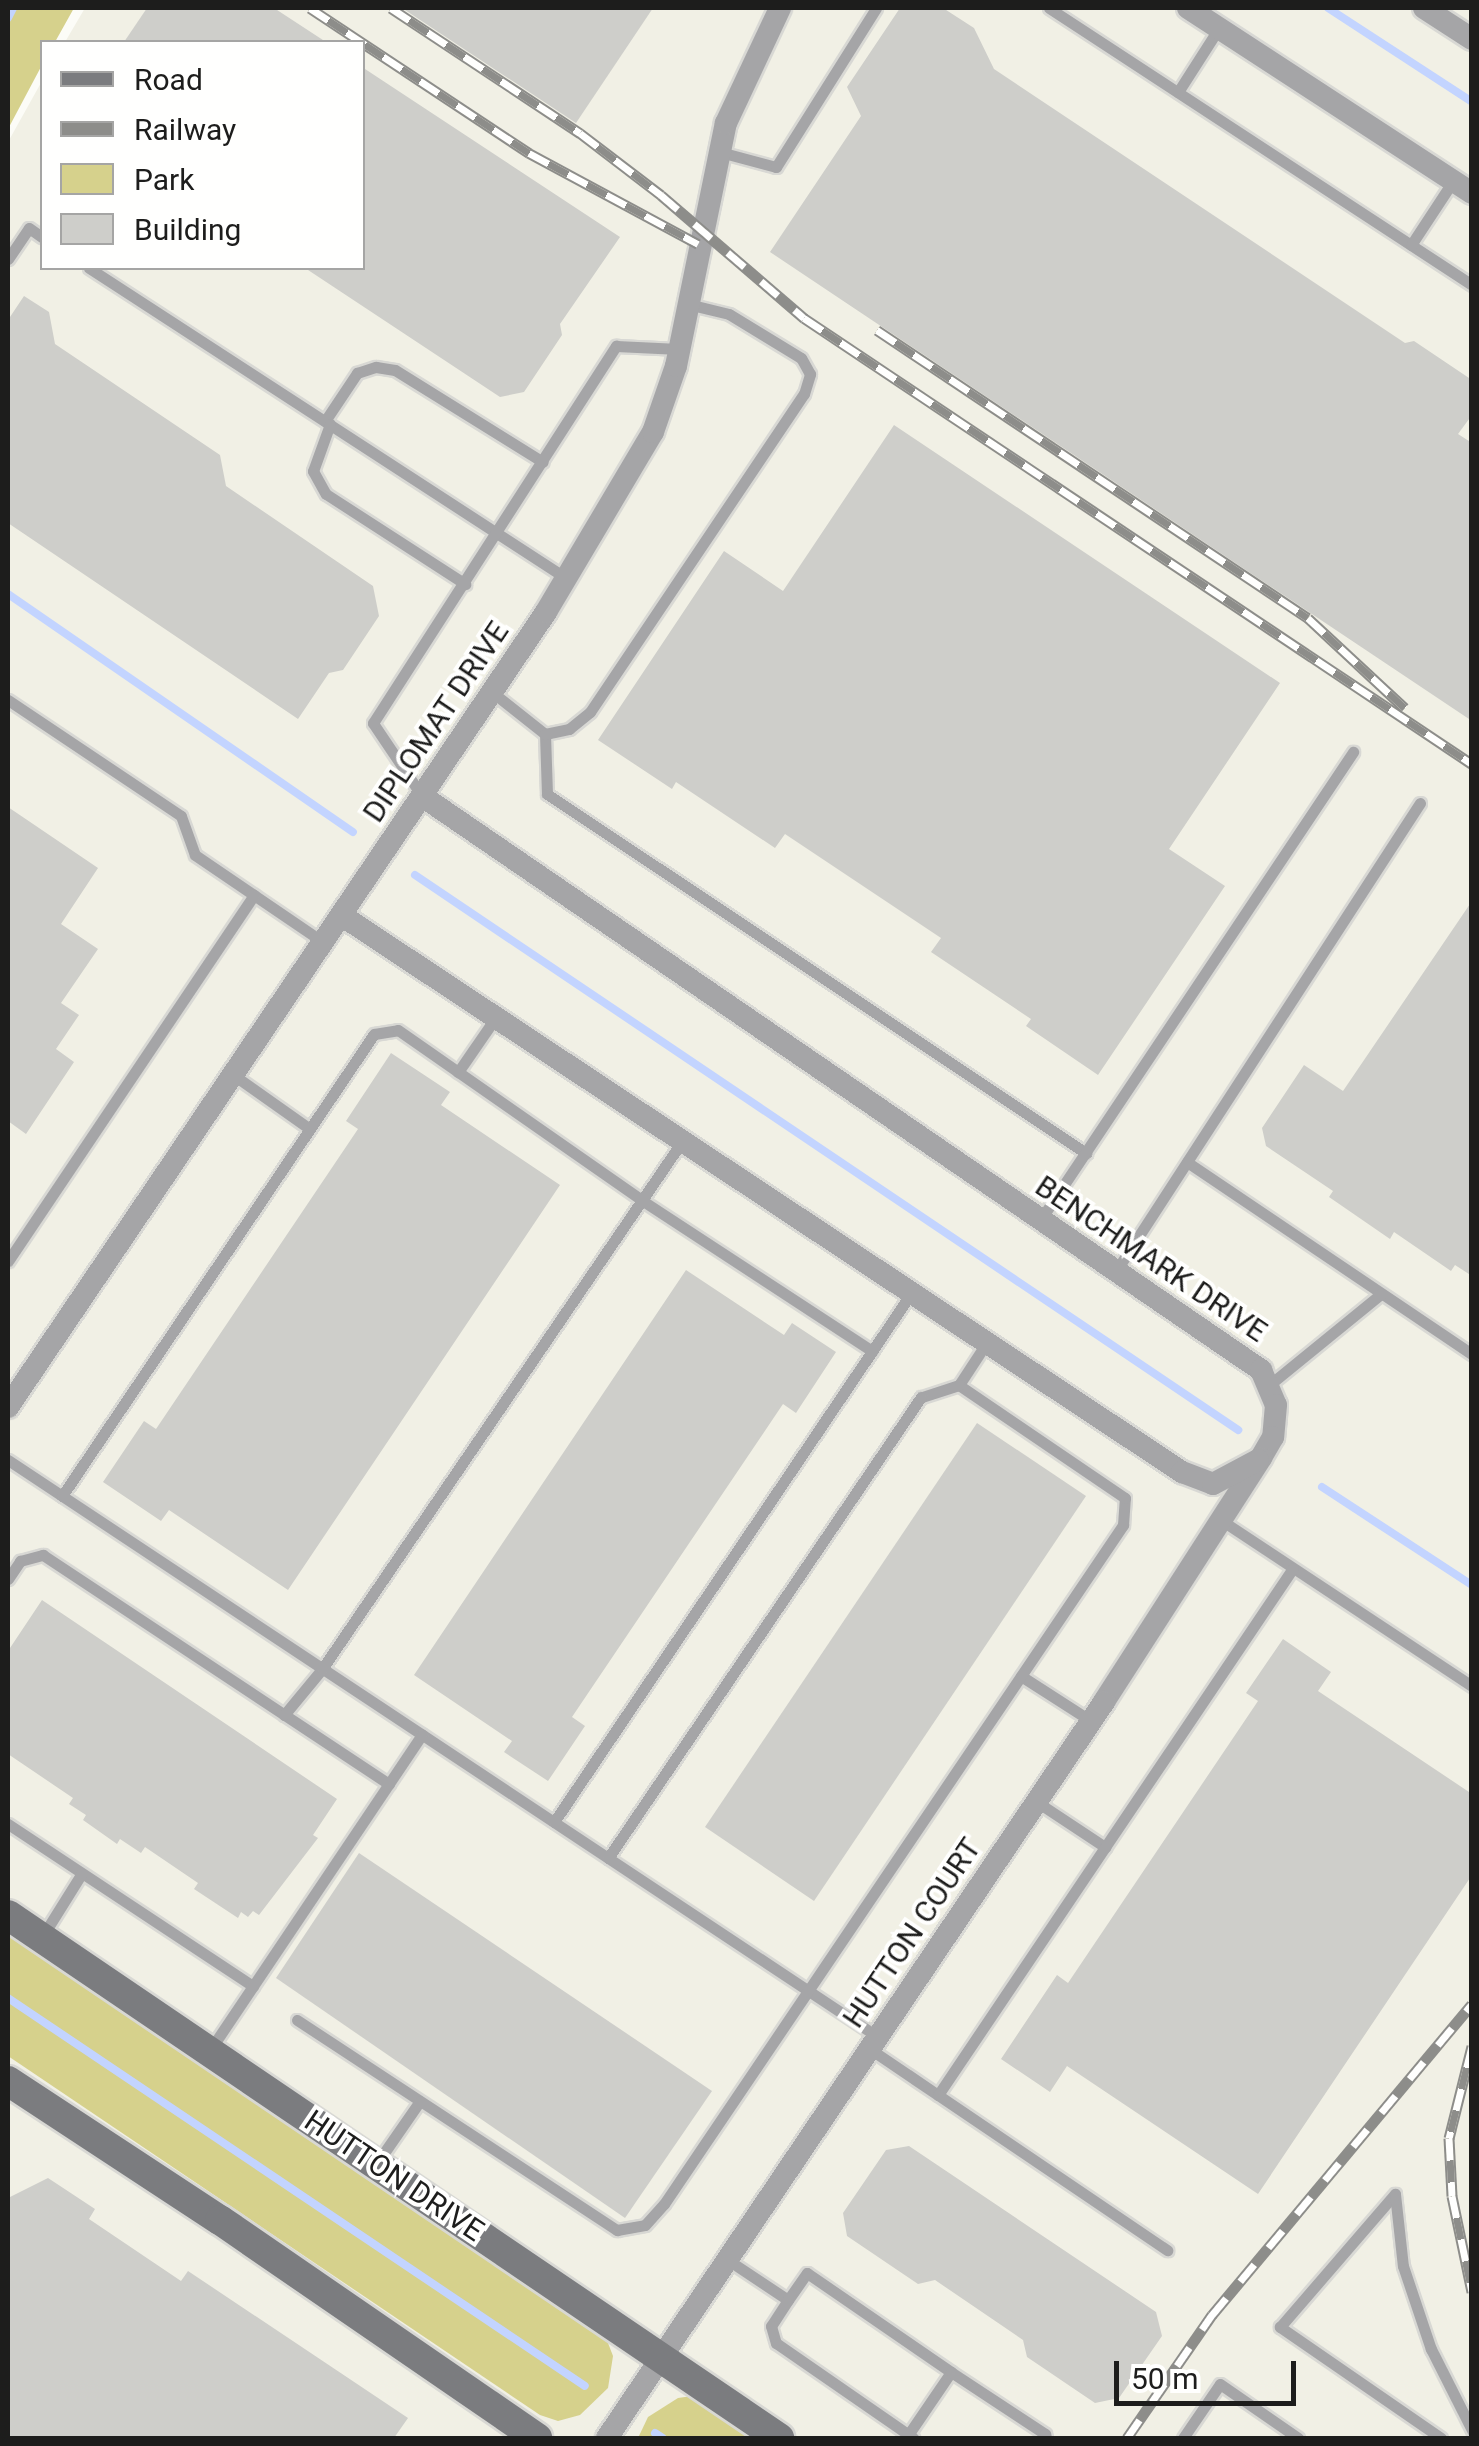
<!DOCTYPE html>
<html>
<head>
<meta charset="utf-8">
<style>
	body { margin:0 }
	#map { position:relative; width:1479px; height:2446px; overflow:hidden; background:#fcfcf7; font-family:Roboto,sans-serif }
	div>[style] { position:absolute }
	.built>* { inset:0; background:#f1f0e5 }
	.green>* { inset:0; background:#d6d18c }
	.stream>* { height:8px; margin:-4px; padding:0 4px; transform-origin:4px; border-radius:4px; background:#c3d4ff }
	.building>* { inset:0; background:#cececa }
	.roads { filter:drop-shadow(2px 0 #d8d8d4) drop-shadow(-2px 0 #d8d8d4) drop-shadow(0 2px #d8d8d4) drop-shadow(0 -2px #d8d8d4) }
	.lane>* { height:11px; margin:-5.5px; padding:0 5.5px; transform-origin:5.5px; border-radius:5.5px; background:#a5a5a7 }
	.street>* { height:22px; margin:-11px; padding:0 11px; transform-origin:11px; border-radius:11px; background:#a5a5a7 }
	.secondary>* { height:30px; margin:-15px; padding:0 15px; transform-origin:15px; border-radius:15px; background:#7b7c7f }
	.rail>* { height:11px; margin-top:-5.5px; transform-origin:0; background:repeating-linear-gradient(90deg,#fffffe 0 22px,#8d8d8a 0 44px); box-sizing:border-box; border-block:2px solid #8d8d8a }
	span { translate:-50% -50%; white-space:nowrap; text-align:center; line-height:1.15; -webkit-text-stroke:8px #fffffe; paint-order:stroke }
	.street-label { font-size:30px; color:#1d1d1c }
	.frame { position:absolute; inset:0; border:10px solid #1d1d1c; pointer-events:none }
	.legend { position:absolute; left:40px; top:40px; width:325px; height:230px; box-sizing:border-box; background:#fffffe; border:2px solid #a5a5a4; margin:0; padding:12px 18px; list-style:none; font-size:30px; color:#1d1d1c }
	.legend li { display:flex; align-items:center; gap:20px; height:50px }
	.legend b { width:50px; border:2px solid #a5a5a4 }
	.scale { position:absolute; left:1114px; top:2361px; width:182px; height:45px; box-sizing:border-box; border:5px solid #1d1d1c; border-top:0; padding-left:12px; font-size:30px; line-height:35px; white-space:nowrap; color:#1d1d1c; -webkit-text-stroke:8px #fffffe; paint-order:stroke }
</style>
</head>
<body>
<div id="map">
	<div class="built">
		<i style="clip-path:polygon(85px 8px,1471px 8px,1471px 2438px,8px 2438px,8px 142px,42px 81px,42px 268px,362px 268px,362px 42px,65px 42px)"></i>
	</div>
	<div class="green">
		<i style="clip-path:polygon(8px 8px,74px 8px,55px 42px,42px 42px,42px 65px,8px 129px)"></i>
		<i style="clip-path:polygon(8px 1930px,585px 2322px,608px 2343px,613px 2356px,608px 2388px,580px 2415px,558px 2421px,540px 2415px,8px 2056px)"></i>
		<i style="clip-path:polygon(692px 2396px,762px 2438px,638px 2438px,648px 2417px,678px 2398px)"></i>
	</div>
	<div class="stream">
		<i style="left:1328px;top:8px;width:172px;rotate:33.1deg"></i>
		<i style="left:8px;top:18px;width:11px;rotate:-63deg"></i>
		<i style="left:8px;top:594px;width:419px;rotate:34.6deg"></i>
		<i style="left:415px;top:875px;width:993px;rotate:33.99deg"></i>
		<i style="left:1322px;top:1487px;width:179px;rotate:33.2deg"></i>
		<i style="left:8px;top:1998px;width:695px;rotate:33.92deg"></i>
		<i style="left:655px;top:2433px;width:9px;rotate:32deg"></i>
	</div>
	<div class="building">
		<i style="clip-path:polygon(147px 8px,274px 8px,326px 42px,124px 42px)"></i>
		<i style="clip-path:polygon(402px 8px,653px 8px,576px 123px)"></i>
		<i style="clip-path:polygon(900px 8px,943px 8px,974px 28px,994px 69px,1405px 343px,1414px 341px,1472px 380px,1472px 415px,1458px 434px,1472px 443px,1472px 721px,770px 252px,861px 116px,847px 87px)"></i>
		<i style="clip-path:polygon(362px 67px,620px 237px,560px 324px,562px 335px,524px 392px,500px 397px,305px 268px,362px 268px)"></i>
		<i style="clip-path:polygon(24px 296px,49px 312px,55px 344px,220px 455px,226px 486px,373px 586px,379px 616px,343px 670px,329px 673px,298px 719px,8px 523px,8px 320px)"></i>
		<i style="clip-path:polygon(894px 425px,1280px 683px,1169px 849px,1225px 886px,1098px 1075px,1026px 1026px,1031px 1019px,931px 952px,941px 938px,785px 834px,775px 848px,676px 782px,672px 789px,598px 740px,724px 551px,783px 591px)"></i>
		<i style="clip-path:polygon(8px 807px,98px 868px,61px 924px,98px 949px,61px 1003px,79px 1015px,56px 1049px,74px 1062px,26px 1134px,8px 1121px)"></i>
		<i style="clip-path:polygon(1472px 901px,1472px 1276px,1455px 1265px,1451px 1271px,1394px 1232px,1390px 1239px,1329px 1197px,1333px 1191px,1266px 1146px,1262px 1128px,1304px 1065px,1343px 1091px)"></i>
		<i style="clip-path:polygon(391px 1053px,450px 1092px,441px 1105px,560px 1185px,288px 1590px,169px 1510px,161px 1521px,103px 1482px,144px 1421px,156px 1429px,358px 1129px,346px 1121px)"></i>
		<i style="clip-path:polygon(686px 1270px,784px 1335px,792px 1323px,836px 1352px,796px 1413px,783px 1404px,572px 1717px,585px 1726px,548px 1781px,504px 1752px,512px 1741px,414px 1675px)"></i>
		<i style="clip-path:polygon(977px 1423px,1086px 1496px,814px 1901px,705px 1827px)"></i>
		<i style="clip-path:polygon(42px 1600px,337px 1799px,313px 1835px,318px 1838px,259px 1915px,253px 1911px,248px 1917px,241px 1912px,238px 1918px,194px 1889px,198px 1883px,145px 1847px,141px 1853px,120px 1839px,117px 1844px,83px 1820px,86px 1815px,69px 1804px,73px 1798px,8px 1754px,8px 1651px)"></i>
		<i style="clip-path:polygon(1283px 1639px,1331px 1672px,1318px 1691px,1472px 1794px,1472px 1875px,1258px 2194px,1067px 2066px,1050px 2092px,1001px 2059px,1057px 1975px,1068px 1983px,1258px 1701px,1246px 1693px)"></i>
		<i style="clip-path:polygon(359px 1853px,712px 2091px,625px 2218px,276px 1978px)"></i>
		<i style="clip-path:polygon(909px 2146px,1156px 2312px,1162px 2336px,1119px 2398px,1095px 2403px,1027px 2357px,1023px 2340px,935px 2280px,918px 2284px,847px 2236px,843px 2213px,886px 2150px)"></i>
		<i style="clip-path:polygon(48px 2178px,95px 2209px,89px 2219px,181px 2281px,188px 2271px,408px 2418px,394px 2438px,8px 2438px,8px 2198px)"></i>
	</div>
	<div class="roads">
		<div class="lane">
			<i style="left:1049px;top:8px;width:506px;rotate:33.22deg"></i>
			<i style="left:1178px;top:92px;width:76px;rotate:-57.4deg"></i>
			<i style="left:720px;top:152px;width:58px;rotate:15deg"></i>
			<i style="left:776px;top:167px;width:188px;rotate:-57.8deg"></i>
			<i style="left:1411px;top:245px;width:77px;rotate:-56.7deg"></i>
			<i style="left:8px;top:259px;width:37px;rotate:-56deg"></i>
			<i style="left:29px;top:228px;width:16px;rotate:35deg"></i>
			<i style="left:89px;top:268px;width:569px;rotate:33.02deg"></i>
			<i style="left:325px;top:421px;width:58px;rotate:-56.3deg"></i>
			<i style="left:357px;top:373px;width:20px;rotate:-18deg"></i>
			<i style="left:376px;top:367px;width:19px;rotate:9deg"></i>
			<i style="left:395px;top:370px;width:174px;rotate:31.9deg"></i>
			<i style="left:330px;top:424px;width:50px;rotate:109.9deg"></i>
			<i style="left:313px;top:471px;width:26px;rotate:61deg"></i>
			<i style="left:326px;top:494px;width:166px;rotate:32.9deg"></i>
			<i style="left:492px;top:692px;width:68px;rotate:38.4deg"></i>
			<i style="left:545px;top:734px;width:60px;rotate:88.1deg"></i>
			<i style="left:547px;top:794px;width:648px;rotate:33.67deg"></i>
			<i style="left:8px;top:700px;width:208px;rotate:33.8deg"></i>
			<i style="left:181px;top:816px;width:41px;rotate:70.3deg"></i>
			<i style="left:195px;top:855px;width:155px;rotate:34.2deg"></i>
			<i style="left:545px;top:734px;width:25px;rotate:-12deg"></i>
			<i style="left:569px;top:729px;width:27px;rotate:-39deg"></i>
			<i style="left:590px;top:712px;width:383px;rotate:-56.1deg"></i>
			<i style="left:804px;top:394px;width:21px;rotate:-73deg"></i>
			<i style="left:810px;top:374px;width:18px;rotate:-119deg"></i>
			<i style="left:801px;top:358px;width:84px;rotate:-148.6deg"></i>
			<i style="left:729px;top:314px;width:42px;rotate:-166.3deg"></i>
			<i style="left:422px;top:796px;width:88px;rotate:-123.9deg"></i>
			<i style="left:373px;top:723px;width:449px;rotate:-57.2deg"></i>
			<i style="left:616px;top:346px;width:63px;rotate:2.7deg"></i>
			<i style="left:458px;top:1072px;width:67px;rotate:-55.4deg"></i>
			<i style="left:232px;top:1074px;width:95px;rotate:35.2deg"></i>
			<i style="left:1187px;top:1162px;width:344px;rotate:34deg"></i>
			<i style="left:1041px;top:1219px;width:562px;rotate:-56.25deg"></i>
			<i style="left:8px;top:1261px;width:441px;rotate:-56.1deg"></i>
			<i style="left:1116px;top:1271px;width:558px;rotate:-56.99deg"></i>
			<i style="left:959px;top:1385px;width:51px;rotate:-56.9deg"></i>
			<i style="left:1268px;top:1386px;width:146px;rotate:-39.2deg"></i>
			<i style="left:8px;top:1460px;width:1044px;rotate:33.55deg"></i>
			<i style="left:62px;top:1496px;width:557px;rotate:-55.97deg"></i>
			<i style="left:374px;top:1034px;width:24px;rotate:-9deg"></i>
			<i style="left:398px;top:1030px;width:299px;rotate:34.9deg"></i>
			<i style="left:643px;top:1201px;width:274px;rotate:33.2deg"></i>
			<i style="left:1221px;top:1520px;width:301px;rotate:33.5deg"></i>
			<i style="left:8px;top:1579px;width:22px;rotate:-56deg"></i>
			<i style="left:20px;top:1561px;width:24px;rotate:-15deg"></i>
			<i style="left:43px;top:1555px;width:415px;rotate:33.5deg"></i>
			<i style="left:1021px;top:1676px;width:83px;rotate:32.7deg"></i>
			<i style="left:284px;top:1715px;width:60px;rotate:-50.4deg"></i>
			<i style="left:322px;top:1669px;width:640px;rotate:-55.69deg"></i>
			<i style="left:1037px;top:1802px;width:82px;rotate:33.5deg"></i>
			<i style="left:554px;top:1822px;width:640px;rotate:-55.96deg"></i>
			<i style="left:8px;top:1824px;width:294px;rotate:33.5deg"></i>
			<i style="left:42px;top:1937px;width:75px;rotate:-58deg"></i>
			<i style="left:297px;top:2020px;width:383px;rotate:33.3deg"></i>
			<i style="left:617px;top:2230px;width:28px;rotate:-10deg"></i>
			<i style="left:645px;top:2225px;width:28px;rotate:-48deg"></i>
			<i style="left:664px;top:2204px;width:820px;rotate:-55.94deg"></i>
			<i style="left:1123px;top:1525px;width:27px;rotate:-86deg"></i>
			<i style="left:1125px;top:1498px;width:201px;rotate:-145.8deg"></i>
			<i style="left:959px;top:1385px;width:40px;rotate:162deg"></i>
			<i style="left:921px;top:1397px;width:557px;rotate:124.17deg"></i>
			<i style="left:870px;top:2049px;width:82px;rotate:34.1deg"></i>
			<i style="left:938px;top:2095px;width:635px;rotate:-56.03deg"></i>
			<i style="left:210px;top:2050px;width:380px;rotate:-56.1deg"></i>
			<i style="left:938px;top:2095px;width:277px;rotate:34.1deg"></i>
			<i style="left:377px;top:2163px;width:75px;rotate:-55.3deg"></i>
			<i style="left:728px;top:2260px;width:72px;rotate:33.7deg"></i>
			<i style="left:788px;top:2300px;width:33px;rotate:-55deg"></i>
			<i style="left:807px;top:2273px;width:175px;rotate:34.5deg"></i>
			<i style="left:951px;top:2372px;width:80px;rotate:124.3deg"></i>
			<i style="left:788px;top:2300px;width:31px;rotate:123deg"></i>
			<i style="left:771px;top:2326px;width:18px;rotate:74deg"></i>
			<i style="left:776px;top:2343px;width:167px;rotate:34.7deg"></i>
			<i style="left:951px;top:2372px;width:113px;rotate:33.4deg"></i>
			<i style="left:1045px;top:2434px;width:4px;rotate:76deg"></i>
			<i style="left:1183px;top:2438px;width:65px;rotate:-55.6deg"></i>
			<i style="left:1220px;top:2384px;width:95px;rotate:34.7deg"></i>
			<i style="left:1441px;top:2438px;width:196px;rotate:-145.4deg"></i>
			<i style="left:1280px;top:2327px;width:176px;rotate:-49.2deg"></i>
			<i style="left:1395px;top:2194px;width:72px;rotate:83.7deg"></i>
			<i style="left:1403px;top:2266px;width:88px;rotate:71.4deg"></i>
			<i style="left:1431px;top:2349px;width:91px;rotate:63.2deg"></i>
		</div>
		<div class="street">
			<i style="left:1188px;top:8px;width:339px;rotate:33.1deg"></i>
			<i style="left:1424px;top:8px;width:57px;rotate:32.9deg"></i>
			<i style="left:422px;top:796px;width:1017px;rotate:34.38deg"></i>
			<i style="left:1261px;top:1370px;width:38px;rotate:67deg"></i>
			<i style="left:1276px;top:1405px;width:32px;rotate:95deg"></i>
			<i style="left:1273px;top:1437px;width:24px;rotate:120deg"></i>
			<i style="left:1261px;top:1458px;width:290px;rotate:122.8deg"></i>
			<i style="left:1104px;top:1702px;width:888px;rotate:124.03deg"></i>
			<i style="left:341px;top:915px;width:1009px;rotate:33.52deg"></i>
			<i style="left:1182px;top:1472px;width:33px;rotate:21deg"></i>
			<i style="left:1213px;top:1484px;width:51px;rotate:-28.1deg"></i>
			<i style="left:8px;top:1407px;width:960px;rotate:-55.91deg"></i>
			<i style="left:546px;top:612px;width:209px;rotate:-59.3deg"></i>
			<i style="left:653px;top:432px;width:70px;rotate:-70.8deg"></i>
			<i style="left:676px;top:366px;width:248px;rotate:-78.4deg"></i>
			<i style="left:726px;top:123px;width:127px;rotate:-64.8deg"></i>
		</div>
		<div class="secondary">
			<i style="left:8px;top:1915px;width:932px;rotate:34.15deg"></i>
			<i style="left:8px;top:2081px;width:254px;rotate:33.3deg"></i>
			<i style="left:220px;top:2220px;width:385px;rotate:34.5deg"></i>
		</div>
	</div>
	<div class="rail">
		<i style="left:310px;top:8px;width:263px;rotate:33.5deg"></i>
		<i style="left:529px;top:153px;width:192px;rotate:28.3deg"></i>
		<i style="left:391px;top:8px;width:227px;rotate:33.5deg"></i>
		<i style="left:580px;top:133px;width:102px;rotate:37.4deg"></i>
		<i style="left:661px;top:195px;width:189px;rotate:40.7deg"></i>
		<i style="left:804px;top:318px;width:803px;rotate:33.73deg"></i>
		<i style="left:877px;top:330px;width:518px;rotate:33.75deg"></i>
		<i style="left:1308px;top:618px;width:132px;rotate:42.9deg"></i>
		<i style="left:1472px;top:2046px;width:95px;rotate:104deg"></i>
		<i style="left:1449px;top:2138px;width:58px;rotate:87deg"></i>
		<i style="left:1452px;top:2196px;width:98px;rotate:78.2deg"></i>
		<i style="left:1127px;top:2438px;width:150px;rotate:-55.4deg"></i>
		<i style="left:1212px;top:2315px;width:405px;rotate:-50.1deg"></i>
	</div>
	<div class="street-label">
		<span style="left:436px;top:722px;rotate:-56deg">DIPLOMAT DRIVE</span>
		<span style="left:1151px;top:1259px;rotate:34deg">BENCHMARK DRIVE</span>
		<span style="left:912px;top:1933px;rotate:-56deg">HUTTON COURT</span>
		<span style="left:394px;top:2176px;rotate:34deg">HUTTON DRIVE</span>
	</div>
	<div class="frame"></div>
	<ul class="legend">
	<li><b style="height:12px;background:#7b7c7f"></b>Road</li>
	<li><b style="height:12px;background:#8d8d8a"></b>Railway</li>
	<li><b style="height:28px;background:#d6d18c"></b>Park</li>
	<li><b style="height:28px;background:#cececa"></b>Building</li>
	</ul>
	<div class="scale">50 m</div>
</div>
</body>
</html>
